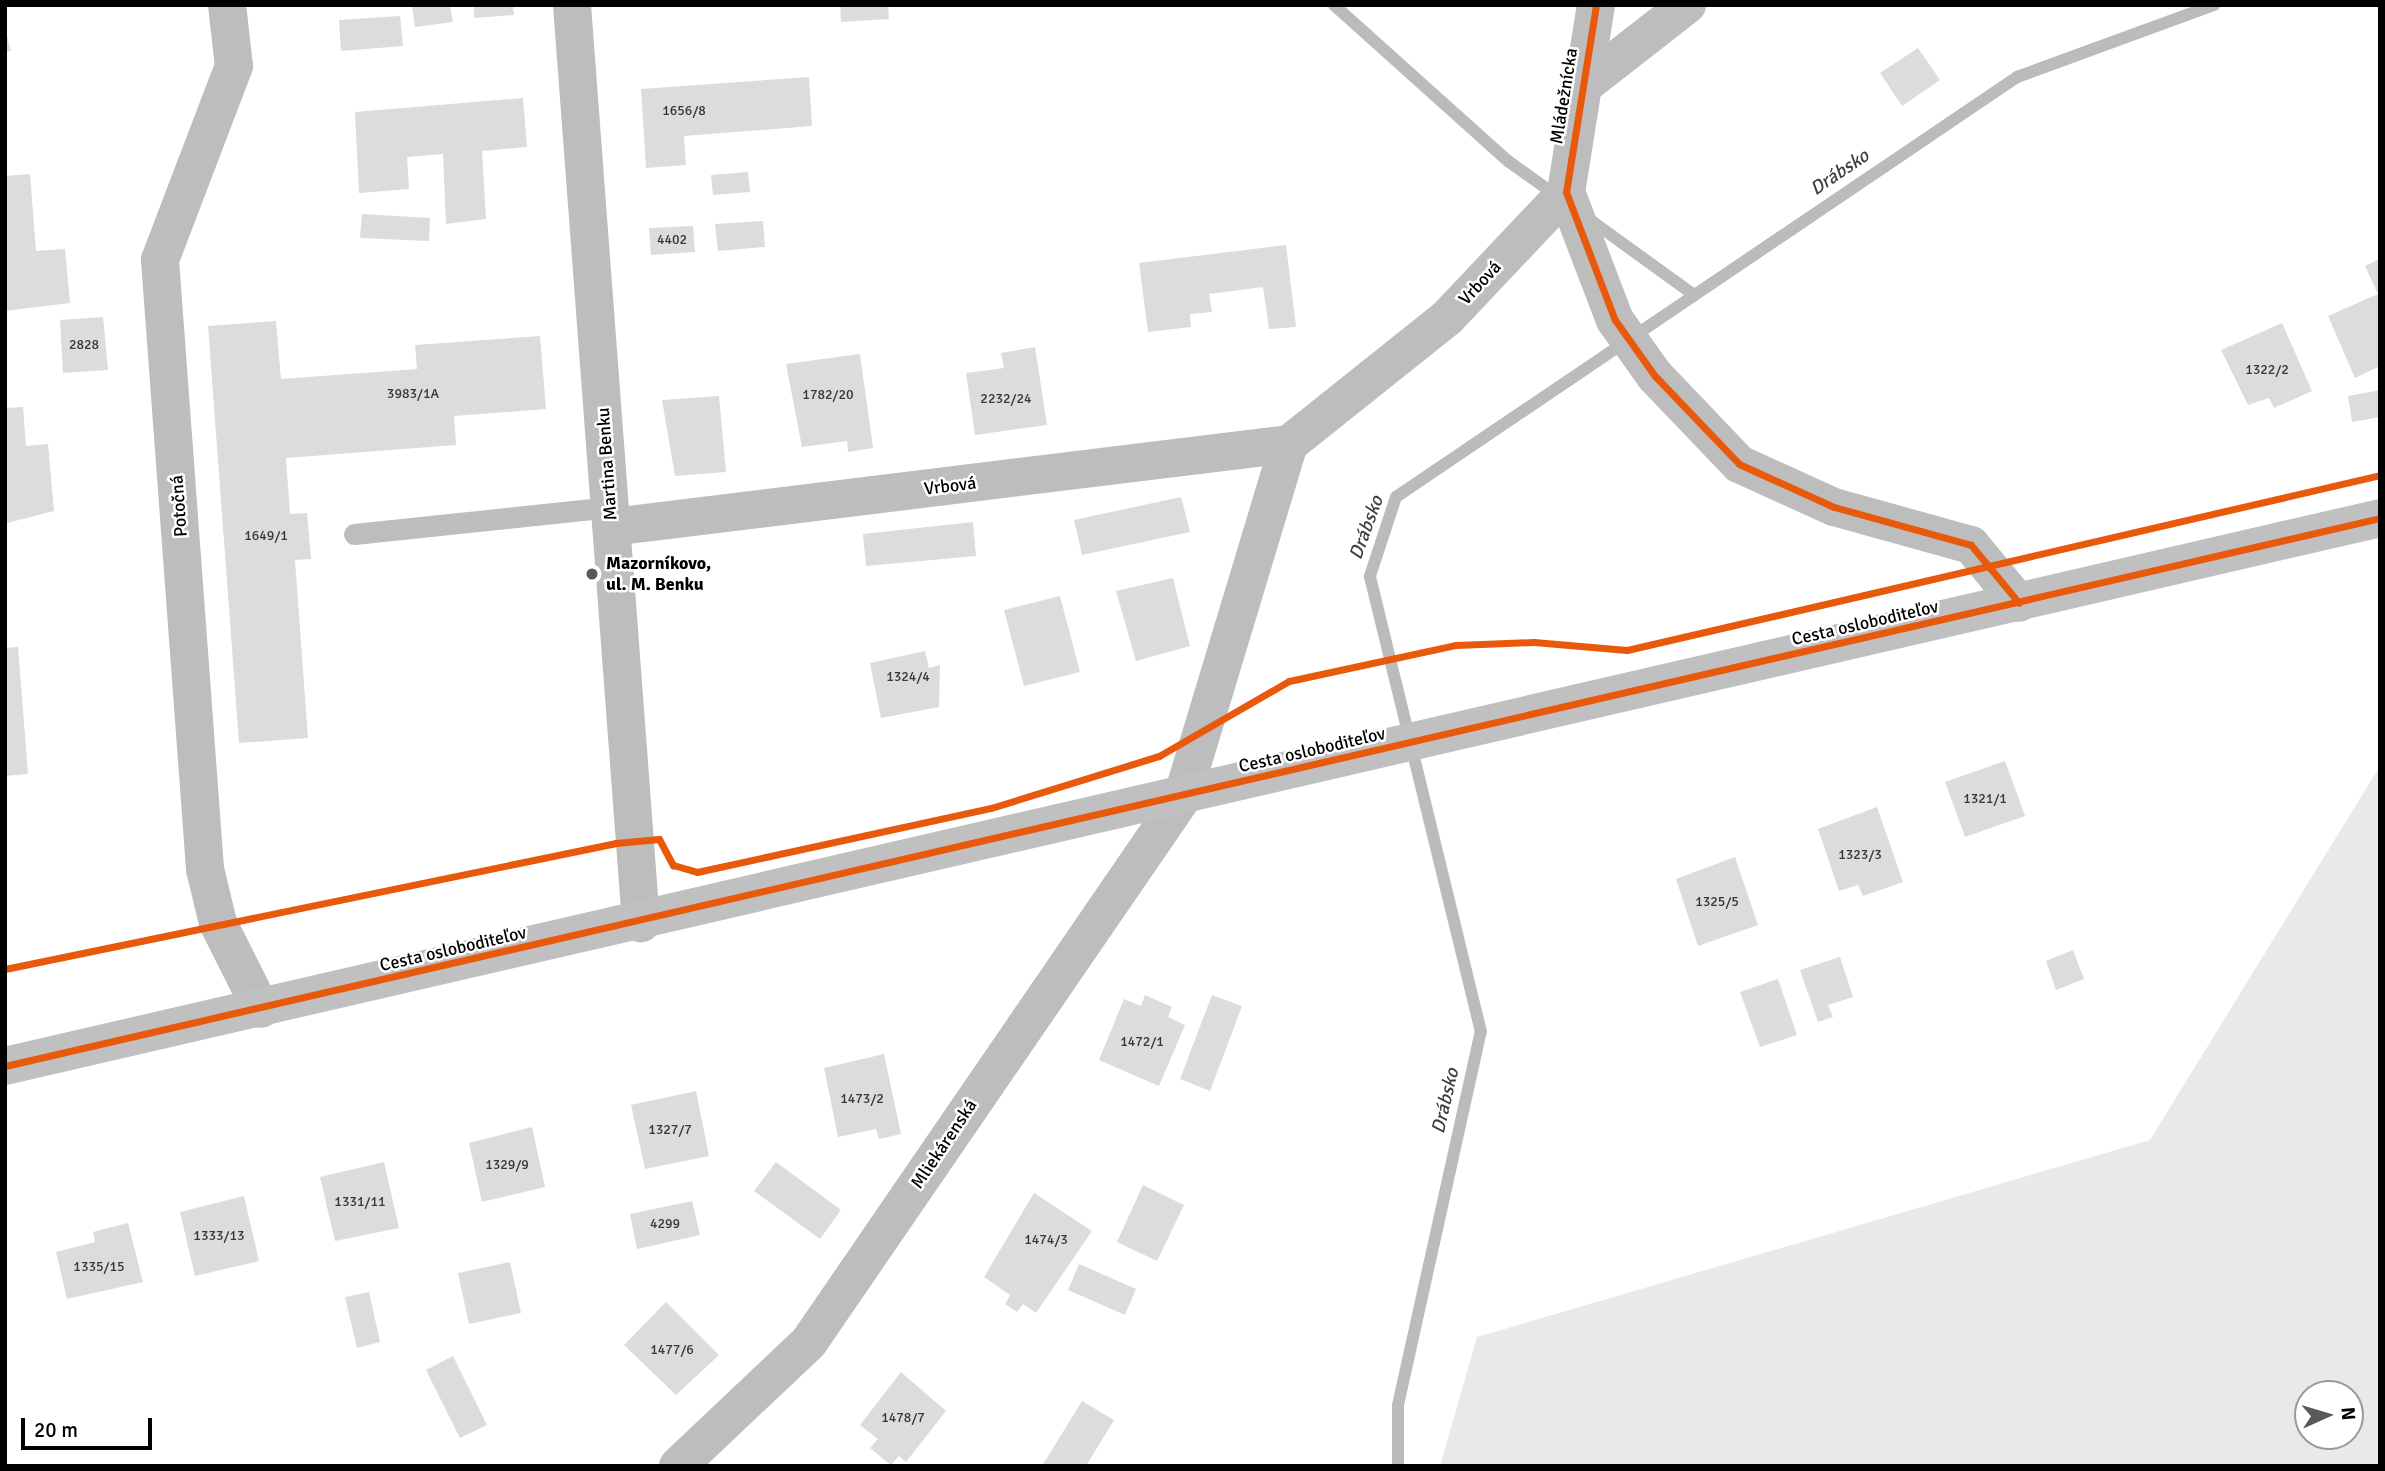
<!DOCTYPE html>
<html>
<head>
<meta charset="utf-8">
<style>
	body { margin:0 }
	#map { position:relative; width:2385px; height:1471px; overflow:hidden; background:#fff; font-family:Signika,sans-serif }
	div>[style] { position:absolute }
	.green>* { inset:0; background:#e9e9e9 }
	.stream>* { height:12px; margin:-6px; padding:0 6px; transform-origin:6px; border-radius:6px; background:#bbb }
	.building>* { inset:0; background:#dcdcdc }
	.lane>* { height:21px; margin:-10.5px; padding:0 10.5px; transform-origin:10.5px; border-radius:10.5px; background:#bdbdbd }
	.street>* { height:38px; margin:-19px; padding:0 19px; transform-origin:19px; border-radius:19px; background:#bdbdbd }
	.secondary>* { height:38px; margin:-19px; padding:0 19px; transform-origin:19px; border-radius:19px; background:#c0c0c0 }
	.cycleway>* { height:7px; margin:-3.5px; padding:0 3.5px; transform-origin:3.5px; border-radius:3.5px; background:#e8590c }
	.dots>* { width:19px; height:19px; translate:-50% -50%; box-sizing:border-box; border:4px solid #fff; border-radius:50% }
	span { translate:-50% -50%; white-space:nowrap; text-align:center; line-height:1.15; -webkit-text-stroke:5px #fff; paint-order:stroke }
	.number-label { font-size:14px; color:#373737 }
	.number-label span { -webkit-text-stroke-width:0 }
	.street-label { font-size:18px; color:#000 }
	.poi-label { font-size:18px; color:#000; font-weight:700 }
	.left { translate:0 -50%; text-align:left }
	.water-label { font-size:19px; color:#3f3f3f; font-style:italic }
	.frame { position:absolute; inset:0; border:7px solid #000; pointer-events:none }
	.north { position:absolute; left:2294px; top:1380px; width:70px; height:70px; box-sizing:border-box; background:#fff; border:2px solid #999; border-radius:50%; rotate:86deg; font-size:19px; font-weight:700; line-height:28px; text-align:center; color:#000 }
	.north::after { content:''; display:block; margin:auto; width:24px; height:32px; background:#595959; clip-path:polygon(50% 0,100% 100%,50% 72%,0 100%) }
	.scale { position:absolute; left:21px; top:1418px; width:131px; height:32px; box-sizing:border-box; border:4px solid #000; border-top:0; padding-left:9px; font-size:21px; line-height:24px; white-space:nowrap; color:#000; -webkit-text-stroke:5px #fff; paint-order:stroke }
</style>
</head>
<body>
<div id="map">
	<div class="green">
		<i style="clip-path:polygon(evenodd,2380px 766px,2380px 1466px,1440px 1466px,1477px 1337px,2150px 1140px,2380px 766px,2308px 1394px,2350px 1394px,2350px 1436px,2308px 1436px,2308px 1394px)"></i>
	</div>
	<div class="stream">
		<i style="left:1334px;top:5px;width:234px;rotate:41.9deg"></i>
		<i style="left:1508px;top:161px;width:60px;rotate:35.5deg"></i>
		<i style="left:1589px;top:219px;width:130px;rotate:35.9deg"></i>
		<i style="left:1398px;top:1466px;width:61px;rotate:-90deg"></i>
		<i style="left:1398px;top:1405px;width:382px;rotate:-77.5deg"></i>
		<i style="left:1481px;top:1032px;width:469px;rotate:-103.7deg"></i>
		<i style="left:1370px;top:576px;width:83px;rotate:-71.8deg"></i>
		<i style="left:1396px;top:497px;width:750px;rotate:-34.07deg"></i>
		<i style="left:2017px;top:77px;width:210px;rotate:-20.1deg"></i>
	</div>
	<div class="building">
		<i style="clip-path:polygon(450px 5px,453px 22px,415px 27px,412px 6px)"></i>
		<i style="clip-path:polygon(474px 5px,513px 5px,514px 15px,474px 18px)"></i>
		<i style="clip-path:polygon(840px 5px,888px 5px,889px 19px,841px 22px)"></i>
		<i style="clip-path:polygon(400px 16px,403px 46px,341px 51px,339px 20px)"></i>
		<i style="clip-path:polygon(5px 29px,11px 51px,5px 52px)"></i>
		<i style="clip-path:polygon(1918px 48px,1940px 80px,1902px 106px,1880px 73px)"></i>
		<i style="clip-path:polygon(809px 77px,812px 126px,684px 136px,686px 165px,646px 168px,641px 89px)"></i>
		<i style="clip-path:polygon(523px 98px,527px 147px,482px 151px,486px 219px,446px 224px,443px 154px,407px 157px,409px 189px,359px 193px,355px 112px)"></i>
		<i style="clip-path:polygon(748px 172px,750px 192px,713px 195px,711px 175px)"></i>
		<i style="clip-path:polygon(30px 174px,36px 251px,65px 249px,70px 303px,5px 311px,5px 176px)"></i>
		<i style="clip-path:polygon(362px 214px,430px 218px,429px 241px,360px 238px)"></i>
		<i style="clip-path:polygon(763px 221px,765px 247px,718px 251px,715px 224px)"></i>
		<i style="clip-path:polygon(693px 226px,695px 252px,651px 255px,649px 228px)"></i>
		<i style="clip-path:polygon(1286px 245px,1296px 327px,1269px 329px,1263px 287px,1209px 294px,1212px 312px,1190px 314px,1191px 327px,1148px 332px,1139px 263px)"></i>
		<i style="clip-path:polygon(2380px 259px,2380px 366px,2355px 378px,2328px 316px,2378px 294px,2365px 266px)"></i>
		<i style="clip-path:polygon(103px 317px,108px 370px,63px 373px,60px 320px)"></i>
		<i style="clip-path:polygon(276px 321px,281px 379px,417px 369px,415px 345px,540px 336px,546px 409px,454px 416px,456px 445px,286px 458px,290px 514px,307px 513px,311px 559px,295px 560px,308px 738px,239px 743px,208px 326px)"></i>
		<i style="clip-path:polygon(2282px 323px,2312px 391px,2274px 408px,2269px 398px,2248px 405px,2221px 350px)"></i>
		<i style="clip-path:polygon(1035px 347px,1047px 425px,975px 435px,966px 373px,1004px 368px,1001px 353px)"></i>
		<i style="clip-path:polygon(860px 354px,873px 448px,848px 452px,847px 441px,802px 447px,786px 364px)"></i>
		<i style="clip-path:polygon(2380px 390px,2380px 417px,2352px 422px,2348px 396px)"></i>
		<i style="clip-path:polygon(719px 396px,726px 472px,675px 476px,662px 400px)"></i>
		<i style="clip-path:polygon(23px 407px,26px 446px,48px 444px,54px 511px,7px 523px,5px 408px)"></i>
		<i style="clip-path:polygon(1181px 497px,1190px 532px,1082px 555px,1074px 520px)"></i>
		<i style="clip-path:polygon(973px 522px,976px 556px,866px 566px,863px 534px)"></i>
		<i style="clip-path:polygon(1173px 578px,1190px 646px,1136px 661px,1116px 591px)"></i>
		<i style="clip-path:polygon(1060px 596px,1080px 672px,1024px 686px,1004px 610px)"></i>
		<i style="clip-path:polygon(18px 647px,28px 774px,5px 776px,5px 648px)"></i>
		<i style="clip-path:polygon(925px 651px,929px 668px,940px 665px,939px 707px,881px 718px,870px 663px)"></i>
		<i style="clip-path:polygon(2005px 761px,2025px 816px,1965px 837px,1945px 782px)"></i>
		<i style="clip-path:polygon(1877px 807px,1903px 882px,1863px 896px,1858px 885px,1839px 891px,1818px 829px)"></i>
		<i style="clip-path:polygon(1735px 857px,1758px 925px,1698px 946px,1676px 879px)"></i>
		<i style="clip-path:polygon(2073px 950px,2084px 979px,2056px 990px,2046px 961px)"></i>
		<i style="clip-path:polygon(1840px 957px,1853px 997px,1828px 1005px,1833px 1017px,1818px 1022px,1800px 970px)"></i>
		<i style="clip-path:polygon(1778px 979px,1797px 1035px,1760px 1047px,1740px 992px)"></i>
		<i style="clip-path:polygon(1145px 995px,1172px 1007px,1168px 1017px,1185px 1025px,1159px 1086px,1099px 1060px,1124px 999px,1141px 1006px)"></i>
		<i style="clip-path:polygon(1212px 995px,1242px 1006px,1210px 1091px,1180px 1079px)"></i>
		<i style="clip-path:polygon(884px 1054px,901px 1134px,879px 1139px,876px 1129px,838px 1137px,824px 1068px)"></i>
		<i style="clip-path:polygon(696px 1091px,709px 1156px,645px 1169px,631px 1105px)"></i>
		<i style="clip-path:polygon(532px 1127px,545px 1187px,482px 1202px,469px 1143px)"></i>
		<i style="clip-path:polygon(384px 1162px,399px 1228px,335px 1241px,320px 1177px)"></i>
		<i style="clip-path:polygon(776px 1162px,841px 1210px,820px 1239px,754px 1191px)"></i>
		<i style="clip-path:polygon(1143px 1185px,1184px 1205px,1157px 1261px,1117px 1242px)"></i>
		<i style="clip-path:polygon(1034px 1193px,1092px 1231px,1036px 1313px,1023px 1304px,1017px 1312px,1005px 1304px,1010px 1295px,984px 1277px)"></i>
		<i style="clip-path:polygon(244px 1196px,259px 1261px,195px 1276px,180px 1212px)"></i>
		<i style="clip-path:polygon(692px 1201px,700px 1235px,637px 1249px,630px 1214px)"></i>
		<i style="clip-path:polygon(128px 1223px,143px 1282px,67px 1299px,56px 1252px,95px 1242px,93px 1232px)"></i>
		<i style="clip-path:polygon(510px 1262px,521px 1313px,469px 1324px,458px 1273px)"></i>
		<i style="clip-path:polygon(1079px 1264px,1136px 1289px,1125px 1315px,1068px 1290px)"></i>
		<i style="clip-path:polygon(369px 1292px,380px 1342px,357px 1348px,345px 1297px)"></i>
		<i style="clip-path:polygon(666px 1302px,719px 1355px,676px 1395px,624px 1345px)"></i>
		<i style="clip-path:polygon(453px 1356px,487px 1425px,460px 1438px,426px 1370px)"></i>
		<i style="clip-path:polygon(901px 1372px,946px 1411px,906px 1462px,899px 1456px,891px 1465px,870px 1448px,878px 1439px,860px 1425px)"></i>
		<i style="clip-path:polygon(1082px 1401px,1114px 1420px,1086px 1466px,1042px 1466px)"></i>
	</div>
	<div class="lane">
		<i style="left:354px;top:534px;width:258px;rotate:-6deg"></i>
	</div>
	<div class="street">
		<i style="left:227px;top:5px;width:61px;rotate:83.5deg"></i>
		<i style="left:234px;top:66px;width:208px;rotate:110.9deg"></i>
		<i style="left:160px;top:260px;width:611px;rotate:85.77deg"></i>
		<i style="left:205px;top:869px;width:56px;rotate:76.5deg"></i>
		<i style="left:218px;top:923px;width:96px;rotate:63.4deg"></i>
		<i style="left:572px;top:5px;width:921px;rotate:85.7deg"></i>
		<i style="left:1596px;top:5px;width:189px;rotate:99.1deg"></i>
		<i style="left:1566px;top:192px;width:137px;rotate:69.1deg"></i>
		<i style="left:1615px;top:320px;width:69px;rotate:54.5deg"></i>
		<i style="left:1655px;top:376px;width:122px;rotate:46.3deg"></i>
		<i style="left:1739px;top:464px;width:104px;rotate:24.4deg"></i>
		<i style="left:1834px;top:507px;width:142px;rotate:15.5deg"></i>
		<i style="left:1971px;top:545px;width:75px;rotate:50.4deg"></i>
		<i style="left:1579px;top:89px;width:137px;rotate:-37.9deg"></i>
		<i style="left:612px;top:527px;width:682px;rotate:-6.99deg"></i>
		<i style="left:678px;top:1466px;width:180px;rotate:-43.4deg"></i>
		<i style="left:809px;top:1342px;width:660px;rotate:-55.56deg"></i>
		<i style="left:1182px;top:798px;width:370px;rotate:-73.2deg"></i>
		<i style="left:1289px;top:444px;width:202px;rotate:-38.6deg"></i>
		<i style="left:1447px;top:318px;width:173px;rotate:-46.6deg"></i>
	</div>
	<div class="secondary">
		<i style="left:5px;top:1066px;width:2437px;rotate:-12.99deg"></i>
	</div>
	<div class="cycleway">
		<i style="left:1596px;top:5px;width:189px;rotate:99.1deg"></i>
		<i style="left:1566px;top:192px;width:137px;rotate:69.1deg"></i>
		<i style="left:1615px;top:320px;width:69px;rotate:54.5deg"></i>
		<i style="left:1655px;top:376px;width:122px;rotate:46.3deg"></i>
		<i style="left:1739px;top:464px;width:104px;rotate:24.4deg"></i>
		<i style="left:1834px;top:507px;width:142px;rotate:15.5deg"></i>
		<i style="left:1971px;top:545px;width:75px;rotate:50.4deg"></i>
		<i style="left:5px;top:969px;width:624px;rotate:-11.65deg"></i>
		<i style="left:616px;top:843px;width:43px;rotate:-5.3deg"></i>
		<i style="left:659px;top:839px;width:30px;rotate:62deg"></i>
		<i style="left:673px;top:865px;width:25px;rotate:16deg"></i>
		<i style="left:697px;top:872px;width:301px;rotate:-12.3deg"></i>
		<i style="left:991px;top:808px;width:176px;rotate:-17.2deg"></i>
		<i style="left:1159px;top:756px;width:150px;rotate:-30deg"></i>
		<i style="left:1289px;top:681px;width:171px;rotate:-12.2deg"></i>
		<i style="left:1456px;top:645px;width:78px;rotate:-2.2deg"></i>
		<i style="left:1534px;top:642px;width:93px;rotate:4.9deg"></i>
		<i style="left:1627px;top:650px;width:773px;rotate:-13.08deg"></i>
		<i style="left:5px;top:1066px;width:2437px;rotate:-12.99deg"></i>
	</div>
	<div class="dots">
		<i style="left:592px;top:574px;background:#595959"></i>
	</div>
	<div class="number-label">
		<span style="left:684px;top:111px">1656/8</span>
		<span style="left:672px;top:240px">4402</span>
		<span style="left:84px;top:345px">2828</span>
		<span style="left:2267px;top:370px">1322/2</span>
		<span style="left:413px;top:394px">3983/1A</span>
		<span style="left:828px;top:395px">1782/20</span>
		<span style="left:1006px;top:399px">2232/24</span>
		<span style="left:266px;top:536px">1649/1</span>
		<span style="left:908px;top:677px">1324/4</span>
		<span style="left:1985px;top:799px">1321/1</span>
		<span style="left:1860px;top:855px">1323/3</span>
		<span style="left:1717px;top:902px">1325/5</span>
		<span style="left:1142px;top:1042px">1472/1</span>
		<span style="left:862px;top:1099px">1473/2</span>
		<span style="left:670px;top:1130px">1327/7</span>
		<span style="left:507px;top:1165px">1329/9</span>
		<span style="left:360px;top:1202px">1331/11</span>
		<span style="left:665px;top:1224px">4299</span>
		<span style="left:219px;top:1236px">1333/13</span>
		<span style="left:1046px;top:1240px">1474/3</span>
		<span style="left:99px;top:1267px">1335/15</span>
		<span style="left:672px;top:1350px">1477/6</span>
		<span style="left:903px;top:1418px">1478/7</span>
	</div>
	<div class="street-label">
		<span style="left:1564px;top:96px;rotate:-81deg">Mládežnícka</span>
		<span style="left:1480px;top:283px;rotate:-47deg">Vrbová</span>
		<span style="left:607px;top:464px;rotate:-94deg">Martina Benku</span>
		<span style="left:950px;top:486px;rotate:-7deg">Vrbová</span>
		<span style="left:179px;top:506px;rotate:-94deg">Potočná</span>
		<span style="left:1865px;top:623px;rotate:-13deg">Cesta osloboditeľov</span>
		<span style="left:1312px;top:750px;rotate:-13deg">Cesta osloboditeľov</span>
		<span style="left:453px;top:949px;rotate:-13deg">Cesta osloboditeľov</span>
		<span style="left:944px;top:1144px;rotate:-56deg">Mliekárenská</span>
	</div>
	<div class="poi-label">
		<span class="left" style="left:606px;top:574px">Mazorníkovo,<br>ul. M. Benku</span>
	</div>
	<div class="water-label">
		<span style="left:1840px;top:173px;rotate:-34deg">Drábsko</span>
		<span style="left:1367px;top:528px;rotate:-70deg">Drábsko</span>
		<span style="left:1446px;top:1101px;rotate:-77deg">Drábsko</span>
	</div>
	<div class="frame"></div>
	<div class="north">N</div>
	<div class="scale">20 m</div>
</div>
</body>
</html>
